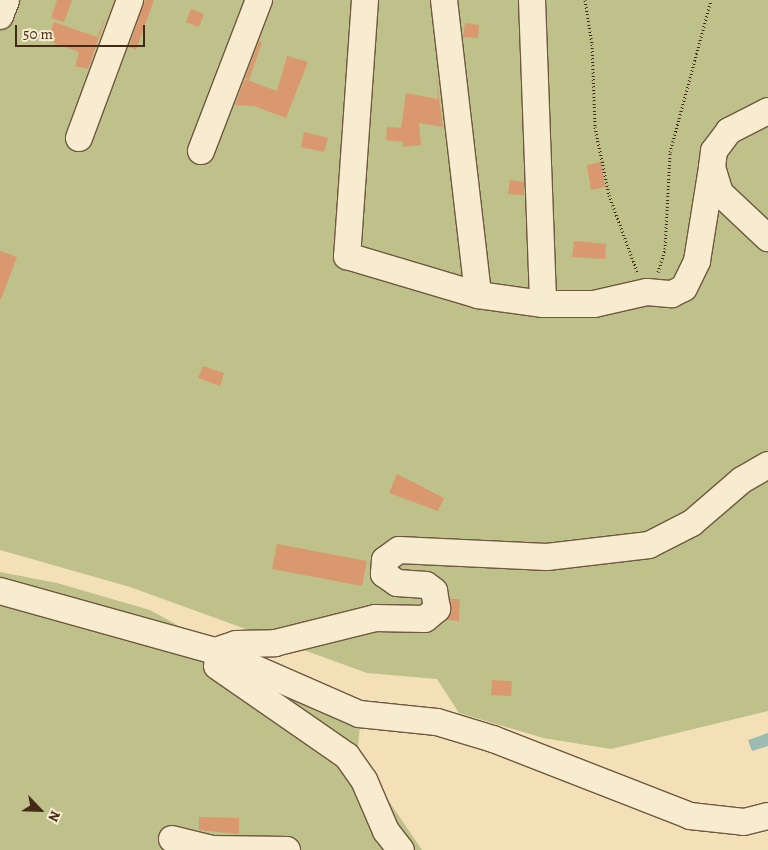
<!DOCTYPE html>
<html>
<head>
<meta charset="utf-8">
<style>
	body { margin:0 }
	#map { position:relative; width:768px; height:850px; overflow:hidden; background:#f3e0b6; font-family:Alegreya,serif }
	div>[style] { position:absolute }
	.green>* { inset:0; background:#bfc18b }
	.water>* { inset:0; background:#9cbcb3 }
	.building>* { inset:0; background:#da986e }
	.path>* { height:3px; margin-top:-1.5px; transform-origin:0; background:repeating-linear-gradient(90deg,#452917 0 1px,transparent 0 3.5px) }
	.roads { filter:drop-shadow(1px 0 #70573f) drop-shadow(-1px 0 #70573f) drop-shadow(0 1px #70573f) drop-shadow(0 -1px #70573f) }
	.minor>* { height:26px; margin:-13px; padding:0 13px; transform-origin:13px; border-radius:13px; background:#f7ebd0 }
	span { translate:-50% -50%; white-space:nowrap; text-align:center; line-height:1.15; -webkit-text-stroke:4px #f7ebd0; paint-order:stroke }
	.north { position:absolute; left:15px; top:785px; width:50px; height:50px; -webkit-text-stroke:4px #f7ebd0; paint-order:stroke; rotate:114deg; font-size:14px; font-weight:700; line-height:20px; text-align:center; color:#452917 }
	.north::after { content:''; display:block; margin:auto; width:18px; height:22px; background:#452917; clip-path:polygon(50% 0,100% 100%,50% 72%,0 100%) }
	.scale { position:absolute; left:15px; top:25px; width:130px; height:22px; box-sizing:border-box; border:2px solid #452917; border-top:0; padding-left:6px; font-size:15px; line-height:18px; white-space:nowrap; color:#452917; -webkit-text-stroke:4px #f7ebd0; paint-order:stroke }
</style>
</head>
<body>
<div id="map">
	<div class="green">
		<i style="clip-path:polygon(0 0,768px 0,768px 711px,611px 749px,543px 738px,459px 713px,437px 679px,367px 673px,130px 587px,0 550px)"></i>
		<i style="clip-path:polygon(0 572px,57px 583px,150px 610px,360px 726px,358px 747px,365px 766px,422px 850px,0 850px)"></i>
	</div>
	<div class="water">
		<i style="clip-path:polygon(768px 733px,768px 746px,752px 751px,748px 740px)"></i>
	</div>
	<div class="building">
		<i style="clip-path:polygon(57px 0,72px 0,64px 22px,51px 18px)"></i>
		<i style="clip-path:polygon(145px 0,154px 0,136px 50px,129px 47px)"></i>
		<i style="clip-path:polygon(191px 9px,204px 14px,199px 27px,186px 22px)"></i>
		<i style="clip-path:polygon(106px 16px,88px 69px,75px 66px,79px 52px,53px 43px,55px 37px,49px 35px,54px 22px,97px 37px)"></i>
		<i style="clip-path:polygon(465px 23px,479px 25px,478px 38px,463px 37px)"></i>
		<i style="clip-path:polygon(259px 41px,262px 42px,249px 80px,245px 78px)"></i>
		<i style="clip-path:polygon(287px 56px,308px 62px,286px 118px,254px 106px,235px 105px,245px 79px,277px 91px)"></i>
		<i style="clip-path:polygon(436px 75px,443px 127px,419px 123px,421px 145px,403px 147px,403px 142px,386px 140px,387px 127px,401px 128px,406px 93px,438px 99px)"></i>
		<i style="clip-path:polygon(304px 132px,328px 138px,324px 152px,301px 147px)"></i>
		<i style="clip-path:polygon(601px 162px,605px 187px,591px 190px,587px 165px)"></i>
		<i style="clip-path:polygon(510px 180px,524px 182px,524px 195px,508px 194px)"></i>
		<i style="clip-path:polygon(574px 241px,606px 244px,605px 259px,572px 257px)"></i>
		<i style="clip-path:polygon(0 251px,17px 257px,1px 299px,0 299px)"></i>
		<i style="clip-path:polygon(203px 366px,224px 373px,220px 386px,198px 378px)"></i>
		<i style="clip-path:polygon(397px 474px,444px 498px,438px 511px,389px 493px)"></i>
		<i style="clip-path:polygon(277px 544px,367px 561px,362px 586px,272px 569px)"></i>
		<i style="clip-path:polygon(450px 599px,460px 599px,459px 621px,447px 620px)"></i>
		<i style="clip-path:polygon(492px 680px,512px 681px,511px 696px,491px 695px)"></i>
		<i style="clip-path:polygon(199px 817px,239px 818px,239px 834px,199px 830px)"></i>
	</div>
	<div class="path">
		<i style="left:585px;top:0;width:45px;rotate:81deg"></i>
		<i style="left:592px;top:44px;width:83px;rotate:87.9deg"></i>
		<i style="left:595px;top:127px;width:69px;rotate:78.4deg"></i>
		<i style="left:609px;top:195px;width:84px;rotate:69.8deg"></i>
		<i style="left:658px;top:272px;width:24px;rotate:-73deg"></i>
		<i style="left:665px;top:249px;width:97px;rotate:-87deg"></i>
		<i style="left:670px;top:152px;width:157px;rotate:-74.9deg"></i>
	</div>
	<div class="roads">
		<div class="minor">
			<i style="left:365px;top:0;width:257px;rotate:94deg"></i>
			<i style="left:347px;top:256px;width:137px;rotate:16.6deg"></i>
			<i style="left:478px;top:295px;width:66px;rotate:7.9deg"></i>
			<i style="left:543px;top:304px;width:51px"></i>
			<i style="left:594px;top:304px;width:54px;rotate:-12.8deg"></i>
			<i style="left:647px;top:292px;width:25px;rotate:5deg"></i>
			<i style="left:672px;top:294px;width:13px;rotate:-27deg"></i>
			<i style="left:684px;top:288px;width:30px;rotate:-64deg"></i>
			<i style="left:697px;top:261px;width:95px;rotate:-80.9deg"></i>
			<i style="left:444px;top:0;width:297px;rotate:83.4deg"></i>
			<i style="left:532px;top:0;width:304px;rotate:87.9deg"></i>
			<i style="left:0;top:16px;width:17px;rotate:-69deg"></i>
			<i style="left:768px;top:111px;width:44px;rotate:152.9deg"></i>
			<i style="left:729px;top:131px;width:25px;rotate:127deg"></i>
			<i style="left:714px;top:151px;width:16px;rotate:97deg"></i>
			<i style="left:712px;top:167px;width:27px;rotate:73deg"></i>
			<i style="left:720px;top:193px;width:66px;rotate:43.2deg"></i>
			<i style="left:79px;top:138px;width:147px;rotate:-69.7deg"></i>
			<i style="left:201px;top:151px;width:162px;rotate:-69deg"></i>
			<i style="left:0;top:591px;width:223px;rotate:15.6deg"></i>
			<i style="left:215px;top:651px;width:157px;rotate:23.6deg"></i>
			<i style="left:359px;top:714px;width:78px;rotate:5.9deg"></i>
			<i style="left:437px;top:722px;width:59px;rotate:16.9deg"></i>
			<i style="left:493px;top:739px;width:212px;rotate:21.3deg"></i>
			<i style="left:690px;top:816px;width:54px;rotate:6.3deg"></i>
			<i style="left:744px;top:822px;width:25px;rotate:-14deg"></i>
			<i style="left:215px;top:651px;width:22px;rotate:-18deg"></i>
			<i style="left:236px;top:644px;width:39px;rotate:-1deg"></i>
			<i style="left:275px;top:643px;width:103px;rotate:-14deg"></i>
			<i style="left:375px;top:618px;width:50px;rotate:1.1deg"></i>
			<i style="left:425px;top:619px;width:16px;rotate:-40deg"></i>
			<i style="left:437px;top:609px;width:18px;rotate:-99deg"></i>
			<i style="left:434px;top:591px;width:10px;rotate:-143deg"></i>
			<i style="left:426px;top:585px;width:29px;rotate:-176deg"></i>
			<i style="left:397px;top:583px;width:16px;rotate:-145deg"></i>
			<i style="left:384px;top:574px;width:14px;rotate:-86deg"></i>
			<i style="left:385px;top:560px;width:17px;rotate:-36deg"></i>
			<i style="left:399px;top:550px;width:148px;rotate:2.7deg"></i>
			<i style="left:547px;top:557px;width:103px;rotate:-6.7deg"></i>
			<i style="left:649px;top:545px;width:48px;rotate:-27.1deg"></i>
			<i style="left:692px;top:523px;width:66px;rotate:-40.7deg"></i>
			<i style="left:742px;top:480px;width:30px;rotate:-30deg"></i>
			<i style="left:217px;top:666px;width:158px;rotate:34.7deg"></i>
			<i style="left:347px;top:756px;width:29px;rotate:55deg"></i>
			<i style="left:364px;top:780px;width:56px;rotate:66.7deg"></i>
			<i style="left:386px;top:831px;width:24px;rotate:52deg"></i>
			<i style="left:172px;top:839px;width:41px;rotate:14deg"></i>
			<i style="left:212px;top:849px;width:75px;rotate:0.8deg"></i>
		</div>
	</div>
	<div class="north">N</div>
	<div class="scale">50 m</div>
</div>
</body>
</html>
